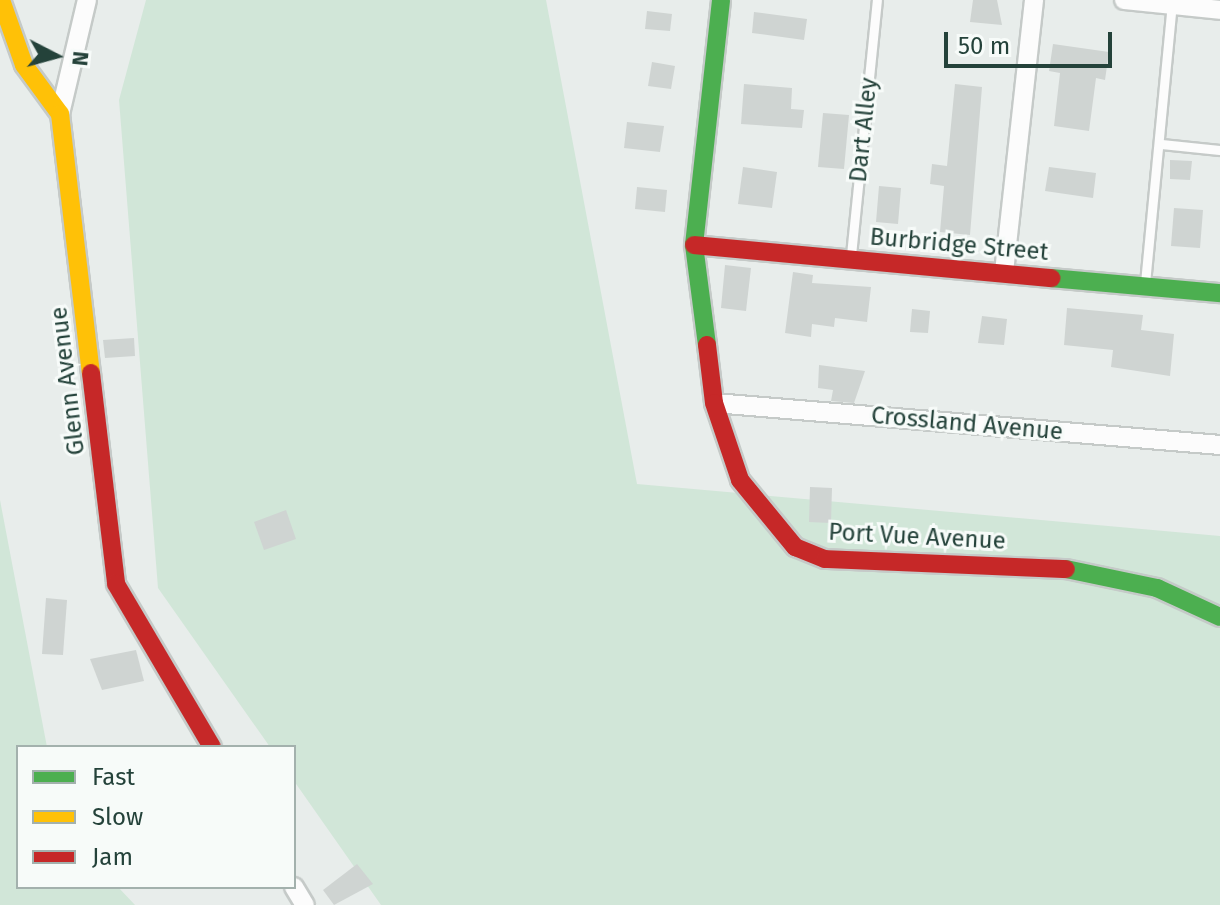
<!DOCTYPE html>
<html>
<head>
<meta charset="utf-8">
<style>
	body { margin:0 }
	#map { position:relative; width:1220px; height:905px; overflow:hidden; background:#e8edeb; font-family:"Fira Sans",sans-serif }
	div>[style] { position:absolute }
	.green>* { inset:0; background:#d1e6d8 }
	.building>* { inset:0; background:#cfd4d2 }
	.roads { filter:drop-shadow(2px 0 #c5cac8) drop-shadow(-2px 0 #c5cac8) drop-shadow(0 2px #c5cac8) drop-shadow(0 -2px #c5cac8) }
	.lane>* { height:9px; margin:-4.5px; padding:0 4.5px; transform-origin:4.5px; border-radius:4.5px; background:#fcfcfc }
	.street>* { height:18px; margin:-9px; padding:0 9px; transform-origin:9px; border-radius:9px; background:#fcfcfc }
	.fast>* { height:18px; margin:-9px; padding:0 9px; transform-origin:9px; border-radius:9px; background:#4caf50 }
	.slow>* { height:18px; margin:-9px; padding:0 9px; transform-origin:9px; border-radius:9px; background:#ffc107 }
	.jam>* { height:18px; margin:-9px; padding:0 9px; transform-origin:9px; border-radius:9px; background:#c62828 }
	span { translate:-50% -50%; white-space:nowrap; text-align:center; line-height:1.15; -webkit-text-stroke:6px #f7fbf9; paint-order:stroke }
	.street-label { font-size:24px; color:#24423a }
	.legend { position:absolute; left:16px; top:745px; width:280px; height:144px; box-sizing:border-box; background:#f7fbf9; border:2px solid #a3b1ad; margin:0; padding:10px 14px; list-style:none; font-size:24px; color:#24423a }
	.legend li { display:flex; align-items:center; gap:16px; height:40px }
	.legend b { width:40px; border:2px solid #a3b1ad }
	.north { position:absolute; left:16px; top:16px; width:80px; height:80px; -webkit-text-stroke:6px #f7fbf9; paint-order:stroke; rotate:96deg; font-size:22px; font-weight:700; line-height:32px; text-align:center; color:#24423a }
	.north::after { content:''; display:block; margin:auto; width:28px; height:36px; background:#24423a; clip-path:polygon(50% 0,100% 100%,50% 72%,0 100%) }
	.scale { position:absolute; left:944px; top:32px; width:168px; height:36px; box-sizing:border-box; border:4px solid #24423a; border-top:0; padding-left:10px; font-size:24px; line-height:28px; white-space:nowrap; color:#24423a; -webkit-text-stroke:6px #f7fbf9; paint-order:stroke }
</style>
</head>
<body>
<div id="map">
	<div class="green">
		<i style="clip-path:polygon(146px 0,546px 0,637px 484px,1220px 536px,1220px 905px,381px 905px,294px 781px,294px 747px,270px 747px,158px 588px,119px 100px)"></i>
		<i style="clip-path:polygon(0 500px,47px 747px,18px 747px,18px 887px,118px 887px,135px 905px,0 905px)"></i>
	</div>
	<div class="building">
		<i style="clip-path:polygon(973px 0,997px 0,1002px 25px,970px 22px)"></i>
		<i style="clip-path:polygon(647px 11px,672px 14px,670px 31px,645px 29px)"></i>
		<i style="clip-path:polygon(754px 12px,807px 19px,804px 40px,752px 33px)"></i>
		<i style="clip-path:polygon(1053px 44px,1109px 52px,1105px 80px,1096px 78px,1089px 131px,1054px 126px,1060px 73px,1049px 71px)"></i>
		<i style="clip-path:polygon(652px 62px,675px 66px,671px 89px,648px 86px)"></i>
		<i style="clip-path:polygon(744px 84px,792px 88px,791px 109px,804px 110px,802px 128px,741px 124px)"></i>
		<i style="clip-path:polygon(955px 84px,982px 87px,970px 235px,940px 232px,944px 186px,930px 184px,932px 164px,947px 166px)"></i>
		<i style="clip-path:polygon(823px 113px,849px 115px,844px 169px,818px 167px)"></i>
		<i style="clip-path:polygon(627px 122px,664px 126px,660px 152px,624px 148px)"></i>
		<i style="clip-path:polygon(1170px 160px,1192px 161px,1190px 180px,1170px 179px)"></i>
		<i style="clip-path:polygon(743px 167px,777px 172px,772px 208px,738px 204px)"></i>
		<i style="clip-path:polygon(1049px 167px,1096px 173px,1093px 198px,1045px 191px)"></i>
		<i style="clip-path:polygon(879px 186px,901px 188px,898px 224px,876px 222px)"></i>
		<i style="clip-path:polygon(637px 187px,667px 190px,665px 212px,635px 209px)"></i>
		<i style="clip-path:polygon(1174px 208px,1203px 210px,1200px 248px,1171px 246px)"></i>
		<i style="clip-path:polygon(725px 265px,751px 268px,746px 311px,721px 308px)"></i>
		<i style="clip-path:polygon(793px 272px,813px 275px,812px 283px,871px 287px,867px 322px,835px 318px,834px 327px,812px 324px,811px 337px,785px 333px)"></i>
		<i style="clip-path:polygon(1067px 308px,1143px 315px,1141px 330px,1174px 334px,1170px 376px,1111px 367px,1113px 350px,1064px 345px)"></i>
		<i style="clip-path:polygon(912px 309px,930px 311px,928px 333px,910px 332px)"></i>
		<i style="clip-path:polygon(982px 316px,1007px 319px,1004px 345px,978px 343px)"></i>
		<i style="clip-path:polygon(134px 338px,135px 356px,105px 358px,103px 340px)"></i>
		<i style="clip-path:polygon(819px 365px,865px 371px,854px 403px,831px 401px,833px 390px,818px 388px)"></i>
		<i style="clip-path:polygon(810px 487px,832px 488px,831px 523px,809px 522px)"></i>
		<i style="clip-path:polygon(286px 510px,296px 539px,264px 550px,254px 522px)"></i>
		<i style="clip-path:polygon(46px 598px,67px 600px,63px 655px,42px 654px)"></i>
		<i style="clip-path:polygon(136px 650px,144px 681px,102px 690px,90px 659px)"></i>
		<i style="clip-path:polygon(357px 864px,373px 884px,334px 905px,323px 890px)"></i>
	</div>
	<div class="roads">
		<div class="lane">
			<i style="left:1161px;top:144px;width:59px;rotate:5.8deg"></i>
			<i style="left:851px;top:255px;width:256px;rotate:-84.2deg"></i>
			<i style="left:1145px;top:283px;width:281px;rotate:-84.5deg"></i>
		</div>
		<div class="street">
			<i style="left:1124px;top:0;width:97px;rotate:5.9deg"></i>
			<i style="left:60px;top:114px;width:117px;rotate:-76.7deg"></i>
			<i style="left:1004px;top:272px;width:274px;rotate:-83.7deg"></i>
			<i style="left:714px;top:403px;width:508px;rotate:4.74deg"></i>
			<i style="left:294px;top:887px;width:21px;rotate:59deg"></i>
		</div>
		<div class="fast">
			<i style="left:1051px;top:278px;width:170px;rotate:5.1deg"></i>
			<i style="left:707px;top:345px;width:101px;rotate:-97.4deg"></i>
			<i style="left:694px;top:245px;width:246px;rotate:-83.7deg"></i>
			<i style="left:1066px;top:569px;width:93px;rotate:11.8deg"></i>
			<i style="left:1157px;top:588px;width:69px;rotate:24.7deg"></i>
		</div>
		<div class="slow">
			<i style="left:1px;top:0;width:69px;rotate:70.5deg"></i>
			<i style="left:24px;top:65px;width:61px;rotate:53.7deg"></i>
			<i style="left:60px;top:114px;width:261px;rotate:83.2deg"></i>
		</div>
		<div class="jam">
			<i style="left:694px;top:245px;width:359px;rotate:5.3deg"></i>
			<i style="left:707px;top:345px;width:58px;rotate:83.1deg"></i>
			<i style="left:714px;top:403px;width:81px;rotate:71.3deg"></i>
			<i style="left:740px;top:480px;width:87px;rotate:50.6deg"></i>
			<i style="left:795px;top:547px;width:32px;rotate:22deg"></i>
			<i style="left:825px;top:559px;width:241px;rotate:2.4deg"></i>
			<i style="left:91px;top:373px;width:212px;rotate:83.2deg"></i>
			<i style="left:116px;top:584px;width:189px;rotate:59.5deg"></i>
		</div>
	</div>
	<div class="street-label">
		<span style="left:864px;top:130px;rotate:-84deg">Dart Alley</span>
		<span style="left:959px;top:245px;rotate:5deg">Burbridge Street</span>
		<span style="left:68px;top:381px;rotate:-97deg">Glenn Avenue</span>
		<span style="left:967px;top:424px;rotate:5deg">Crossland Avenue</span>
		<span style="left:917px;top:537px;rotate:3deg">Port Vue Avenue</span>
	</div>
	<ul class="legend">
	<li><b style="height:10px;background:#4caf50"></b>Fast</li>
	<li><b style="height:10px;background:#ffc107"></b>Slow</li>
	<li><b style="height:10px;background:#c62828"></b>Jam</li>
	</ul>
	<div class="north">N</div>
	<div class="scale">50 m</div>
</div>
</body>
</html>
